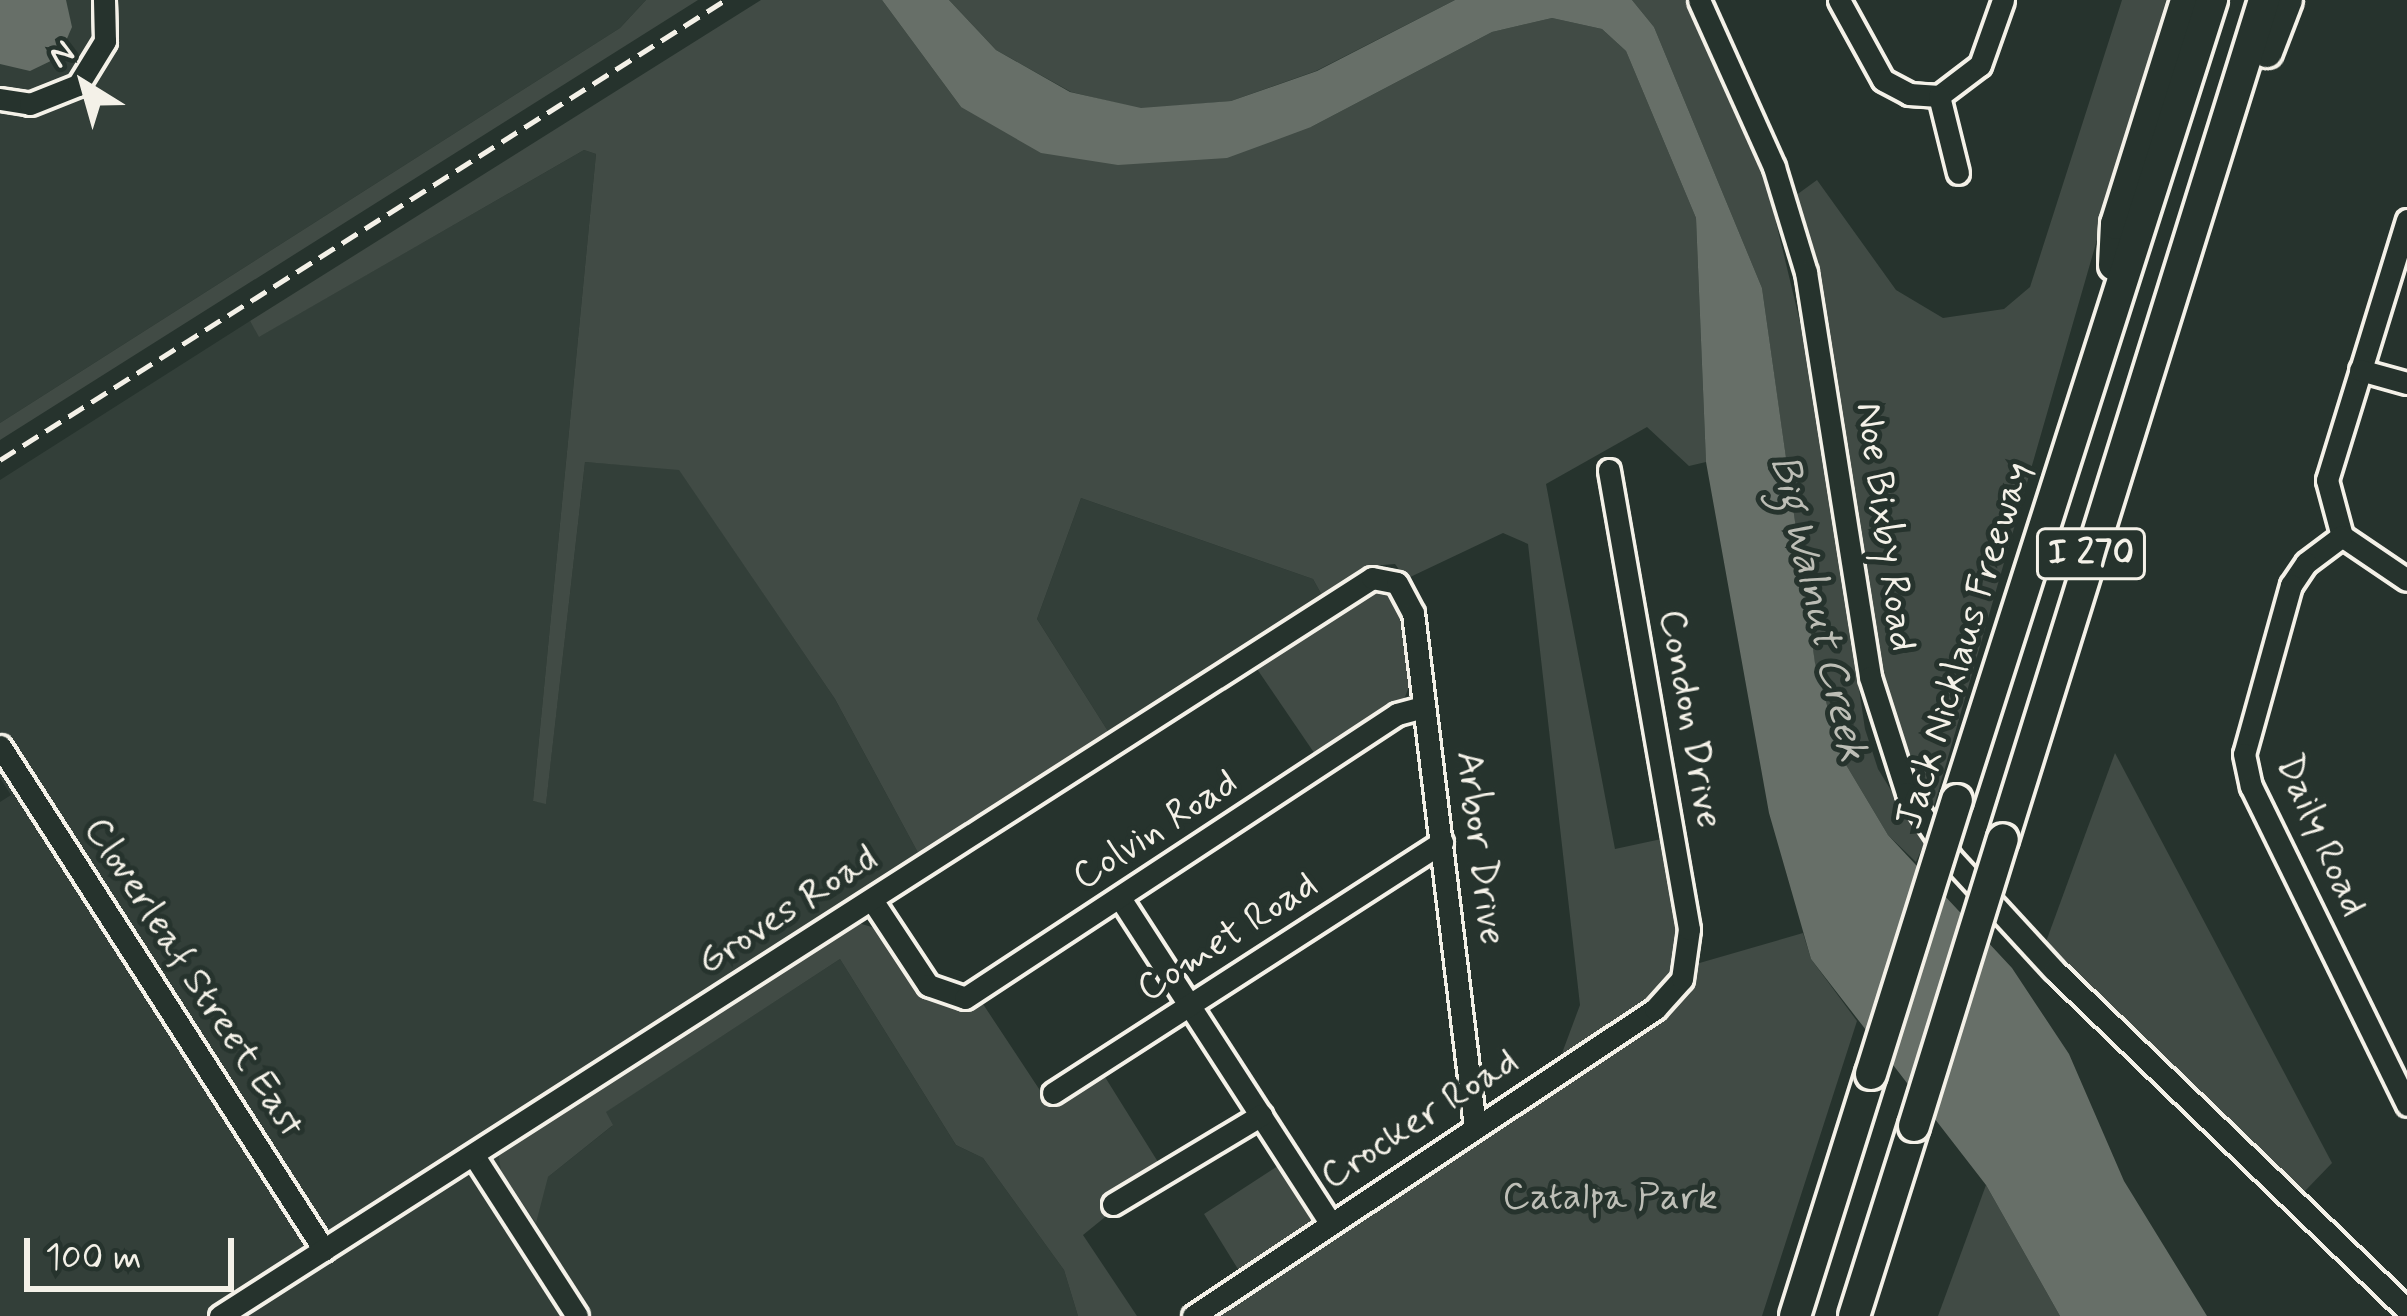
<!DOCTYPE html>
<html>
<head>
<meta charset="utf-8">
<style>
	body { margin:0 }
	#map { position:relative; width:2407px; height:1316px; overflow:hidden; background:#26332d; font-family:Mynerve,sans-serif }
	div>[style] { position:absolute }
	.built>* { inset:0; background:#333f39 }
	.green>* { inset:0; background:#414b45 }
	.water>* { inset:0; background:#676f68 }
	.roads { filter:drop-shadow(3px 0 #f4f1e8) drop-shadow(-3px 0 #f4f1e8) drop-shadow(0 3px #f4f1e8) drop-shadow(0 -3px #f4f1e8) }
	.minor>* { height:21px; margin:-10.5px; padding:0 10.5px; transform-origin:10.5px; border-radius:10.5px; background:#26332d }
	.highway>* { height:30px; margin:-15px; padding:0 15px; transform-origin:15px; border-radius:15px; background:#26332d }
	.rail>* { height:4.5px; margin-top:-2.25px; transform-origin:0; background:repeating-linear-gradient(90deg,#f4f1e8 0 18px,transparent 0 27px) }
	.bridges { filter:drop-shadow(3px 0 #f4f1e8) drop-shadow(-3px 0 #f4f1e8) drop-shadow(0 3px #f4f1e8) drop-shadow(0 -3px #f4f1e8) }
	.highway-bridge>* { height:30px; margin:-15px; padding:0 15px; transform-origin:15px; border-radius:15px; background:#26332d }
	span { translate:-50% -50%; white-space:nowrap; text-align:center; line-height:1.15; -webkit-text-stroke:10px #26332d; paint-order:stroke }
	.shield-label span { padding:3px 9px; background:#26332d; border:3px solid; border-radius:9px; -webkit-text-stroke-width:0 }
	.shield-label { font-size:36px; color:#f4f1e8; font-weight:700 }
	.street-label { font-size:39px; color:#f4f1e8 }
	.park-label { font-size:39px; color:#bebfb7 }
	.water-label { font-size:42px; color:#bcbdb5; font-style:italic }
	.north { position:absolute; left:24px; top:24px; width:120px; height:120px; -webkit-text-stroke:9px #26332d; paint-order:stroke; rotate:323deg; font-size:33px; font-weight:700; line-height:48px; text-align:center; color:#f4f1e8 }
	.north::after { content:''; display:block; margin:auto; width:42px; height:54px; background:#f4f1e8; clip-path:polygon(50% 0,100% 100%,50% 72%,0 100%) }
	.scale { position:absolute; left:24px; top:1238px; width:210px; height:54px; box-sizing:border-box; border:6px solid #f4f1e8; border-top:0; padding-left:15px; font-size:36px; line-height:42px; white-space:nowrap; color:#f4f1e8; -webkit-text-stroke:9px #26332d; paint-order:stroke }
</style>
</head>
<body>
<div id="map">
	<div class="built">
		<i style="clip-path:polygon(0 0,646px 0,620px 28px,0 423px)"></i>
		<i style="clip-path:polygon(584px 150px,596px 154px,533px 801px,546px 803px,585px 462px,679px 469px,835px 699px,922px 860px,855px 922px,509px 1140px,548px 1177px,612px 1126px,605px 1112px,840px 959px,956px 1145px,983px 1158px,1064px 1270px,1078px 1316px,0 1316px,0 802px,11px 795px,0 778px,0 480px,250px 321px,260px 336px)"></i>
		<i style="clip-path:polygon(1081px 498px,1313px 579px,1323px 597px,1111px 736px,1037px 619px)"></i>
	</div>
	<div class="green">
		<i style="clip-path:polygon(646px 0,698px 0,0 440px,0 423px,620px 28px)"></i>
		<i style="clip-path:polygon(761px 0,882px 0,961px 107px,1311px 127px,1492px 32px,1552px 18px,1602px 29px,1626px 51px,1696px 218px,1706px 462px,1689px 466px,1647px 427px,1546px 484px,1615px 849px,1666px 838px,1696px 964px,1803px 933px,1811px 959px,1857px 1021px,1762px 1316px,1184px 1316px,1241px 1274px,1204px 1214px,1284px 1162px,1324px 1220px,1558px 1064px,1580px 1005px,1528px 544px,1503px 533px,1406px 579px,1395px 564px,1371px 566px,1323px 597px,1313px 579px,1081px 498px,1037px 619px,1111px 736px,922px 860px,835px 699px,679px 470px,585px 462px,546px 804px,533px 801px,596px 154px,584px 150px,259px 337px,250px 321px)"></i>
		<i style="clip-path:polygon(949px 0,1455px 0,1316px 71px,1231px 101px,1141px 109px,1071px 92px,996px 50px)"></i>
		<i style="clip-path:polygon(1632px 0,1687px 0,1763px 168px,1812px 372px,1865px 729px,1878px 769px,1924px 844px,1916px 862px,1888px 835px,1842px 758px,1815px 664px,1762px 288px,1654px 27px)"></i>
		<i style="clip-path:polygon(2122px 0,2166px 0,1932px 813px,1901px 748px,1879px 653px,1823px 296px,1795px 196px,1817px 180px,1896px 290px,1943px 318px,2004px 309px,2030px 287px)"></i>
		<i style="clip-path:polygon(1362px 592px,1386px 592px,1401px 605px,1412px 679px,1403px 702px,1319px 760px,1253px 663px)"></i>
		<i style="clip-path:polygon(2115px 753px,2332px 1163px,2304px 1192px,2043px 950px)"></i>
		<i style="clip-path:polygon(855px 922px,875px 928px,939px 1004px,979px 998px,1047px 1101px,1100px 1069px,1163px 1170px,1083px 1235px,1137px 1316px,1078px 1316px,1064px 1270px,983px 1158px,956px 1145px,840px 959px,606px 1112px,613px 1125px,548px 1177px,536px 1223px,501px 1171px,498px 1151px,509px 1140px)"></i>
		<i style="clip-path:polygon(1986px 1185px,2060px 1316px,1938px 1316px)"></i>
	</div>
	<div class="water">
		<i style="clip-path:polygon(0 0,66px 0,72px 27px,59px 57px,30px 71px,0 64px)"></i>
		<i style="clip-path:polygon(882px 0,949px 0,996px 50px,1070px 92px,1141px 108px,1231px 101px,1317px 71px,1455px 0,1632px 0,1654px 27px,1762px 288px,1815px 663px,1842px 758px,1888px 835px,2012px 968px,2069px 1054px,2124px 1181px,2207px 1316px,2060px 1316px,1986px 1185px,1811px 959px,1769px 813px,1706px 462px,1696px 218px,1626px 51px,1602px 29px,1552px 18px,1492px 32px,1311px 127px,1227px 158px,1118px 165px,1041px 153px,961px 107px)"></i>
	</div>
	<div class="roads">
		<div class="minor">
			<i style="left:1699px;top:0;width:183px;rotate:65.8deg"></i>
			<i style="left:1774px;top:167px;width:110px;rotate:73.1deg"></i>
			<i style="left:1806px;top:272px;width:410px;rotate:81deg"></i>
			<i style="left:1870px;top:677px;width:122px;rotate:72.3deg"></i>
			<i style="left:1907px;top:793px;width:78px;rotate:55.9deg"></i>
			<i style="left:1951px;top:858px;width:152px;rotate:47.4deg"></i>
			<i style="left:2054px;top:970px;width:490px;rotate:43.9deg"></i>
			<i style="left:1839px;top:0;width:91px;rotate:61.2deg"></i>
			<i style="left:1883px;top:80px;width:30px;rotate:28deg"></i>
			<i style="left:1909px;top:94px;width:30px;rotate:4deg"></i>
			<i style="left:1939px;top:96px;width:51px;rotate:-37.1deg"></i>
			<i style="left:1980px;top:65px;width:69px;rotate:-70.5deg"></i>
			<i style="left:1939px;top:96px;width:79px;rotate:76.1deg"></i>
			<i style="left:0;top:99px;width:30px;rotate:9deg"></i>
			<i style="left:30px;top:104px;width:52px;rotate:-21.6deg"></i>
			<i style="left:78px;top:85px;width:52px;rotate:-58.5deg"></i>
			<i style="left:105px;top:41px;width:41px;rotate:-91.4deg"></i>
			<i style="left:2407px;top:220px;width:272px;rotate:107.1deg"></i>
			<i style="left:2327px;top:480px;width:58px;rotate:75deg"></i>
			<i style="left:2342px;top:536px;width:78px;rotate:34.1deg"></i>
			<i style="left:2360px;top:370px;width:49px;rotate:15.5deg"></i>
			<i style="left:2342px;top:536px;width:45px;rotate:143.1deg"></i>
			<i style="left:2306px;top:563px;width:27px;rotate:124deg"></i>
			<i style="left:2291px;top:585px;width:175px;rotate:105.5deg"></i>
			<i style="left:2244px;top:754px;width:33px;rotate:78deg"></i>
			<i style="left:2251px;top:786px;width:355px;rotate:63.9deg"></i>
			<i style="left:0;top:746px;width:599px;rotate:57.26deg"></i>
			<i style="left:1120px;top:898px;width:385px;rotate:57.1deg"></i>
			<i style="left:872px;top:900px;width:102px;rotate:56.6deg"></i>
			<i style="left:928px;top:985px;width:39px;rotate:19deg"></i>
			<i style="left:965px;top:998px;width:517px;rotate:-33.32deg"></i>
			<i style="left:1397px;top:714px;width:28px;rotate:-15deg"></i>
			<i style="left:1053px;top:1093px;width:463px;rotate:-32.8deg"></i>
			<i style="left:474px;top:1156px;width:190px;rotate:57.2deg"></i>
			<i style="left:1113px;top:1204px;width:173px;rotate:-31deg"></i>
			<i style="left:220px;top:1316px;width:1368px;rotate:-32.64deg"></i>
			<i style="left:1372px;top:578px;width:25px;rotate:11deg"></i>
			<i style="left:1397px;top:583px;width:34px;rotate:62deg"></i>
			<i style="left:1413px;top:613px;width:518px;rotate:83.12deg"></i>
			<i style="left:1193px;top:1316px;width:555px;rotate:-33.6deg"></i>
			<i style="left:1655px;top:1009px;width:40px;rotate:-48deg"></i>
			<i style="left:1682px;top:979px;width:50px;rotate:-82deg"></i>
			<i style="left:1689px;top:929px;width:466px;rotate:-99.9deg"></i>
		</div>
		<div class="highway">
			<i style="left:2267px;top:52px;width:56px;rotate:-69deg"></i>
			<i style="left:2114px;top:265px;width:41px;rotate:-87.2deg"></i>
			<i style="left:2116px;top:224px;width:235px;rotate:-72.6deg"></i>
			<i style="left:1957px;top:800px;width:840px;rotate:-72.32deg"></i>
			<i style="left:2003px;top:839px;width:879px;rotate:-72.72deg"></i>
			<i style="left:1795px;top:1316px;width:254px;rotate:-72.6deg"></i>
			<i style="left:1854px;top:1316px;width:199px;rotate:-72.5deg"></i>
		</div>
	</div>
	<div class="rail">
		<i style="left:0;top:460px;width:859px;rotate:-32.39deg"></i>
	</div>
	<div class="bridges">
		<div class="highway-bridge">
			<i style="left:1871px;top:1074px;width:287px;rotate:-72.6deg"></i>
			<i style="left:1914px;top:1126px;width:300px;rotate:-72.8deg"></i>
		</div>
	</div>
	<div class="shield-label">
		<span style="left:2091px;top:554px">I 270</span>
	</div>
	<div class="street-label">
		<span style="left:1884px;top:527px;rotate:82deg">Noe Bixby Road</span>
		<span style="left:1965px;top:646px;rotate:-73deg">Jack Nicklaus Freeway</span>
		<span style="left:1689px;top:719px;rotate:80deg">Condon Drive</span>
		<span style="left:1156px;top:831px;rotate:-33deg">Colvin Road</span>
		<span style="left:2320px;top:836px;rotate:66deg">Daily Road</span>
		<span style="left:1479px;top:848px;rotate:83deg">Arbor Drive</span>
		<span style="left:788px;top:911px;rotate:-33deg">Groves Road</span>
		<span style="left:1228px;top:938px;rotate:-33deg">Comet Road</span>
		<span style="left:193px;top:978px;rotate:57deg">Cloverleaf Street East</span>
		<span style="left:1420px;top:1120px;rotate:-33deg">Crocker Road</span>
	</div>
	<div class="park-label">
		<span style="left:1610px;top:1198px">Catalpa Park</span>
	</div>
	<div class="water-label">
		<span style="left:1817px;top:608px;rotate:77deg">Big Walnut Creek</span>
	</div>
	<div class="north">N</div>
	<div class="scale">100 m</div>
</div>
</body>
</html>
